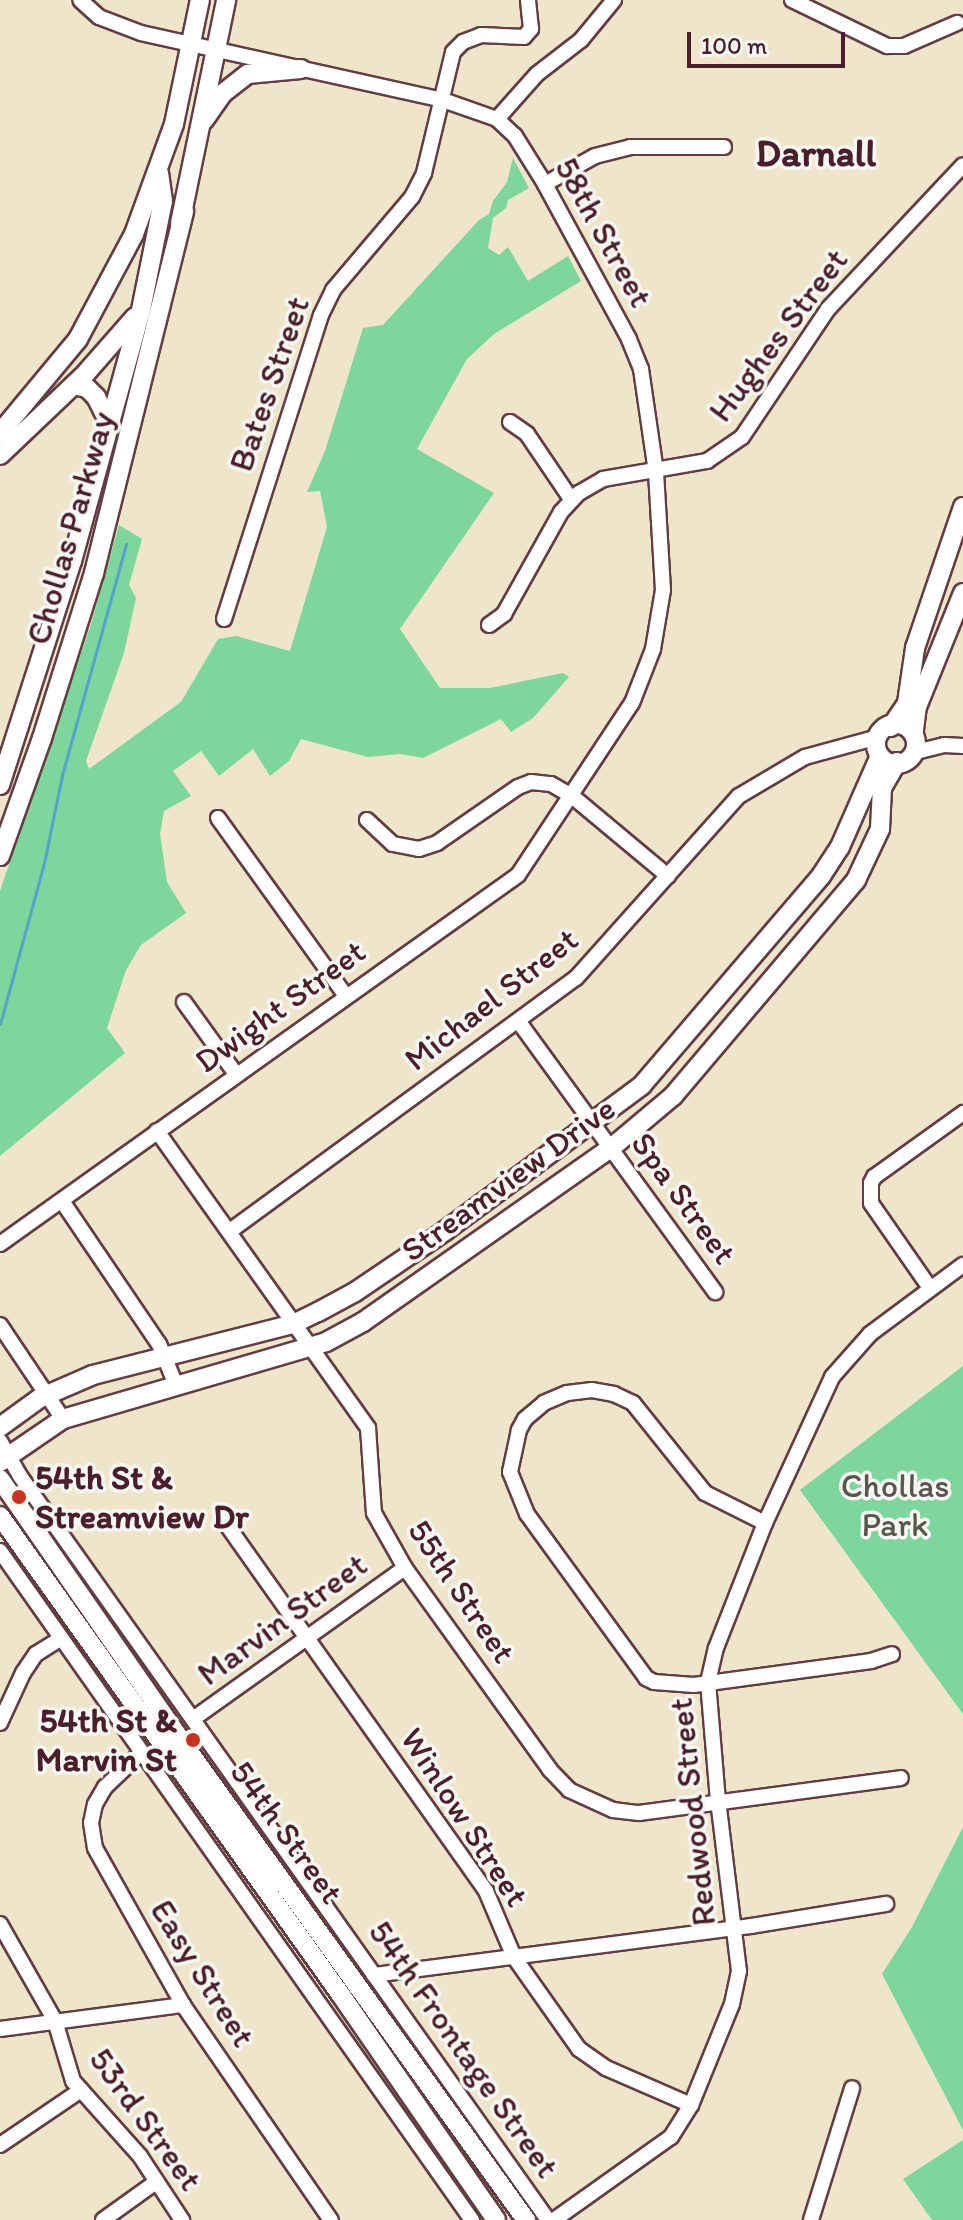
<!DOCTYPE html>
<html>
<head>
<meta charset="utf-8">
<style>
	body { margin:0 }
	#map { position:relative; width:963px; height:2220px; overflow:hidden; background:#eee5ca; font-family:Itim,sans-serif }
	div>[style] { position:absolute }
	.green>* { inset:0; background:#7dd69c }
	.stream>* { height:3px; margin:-1.5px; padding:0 1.5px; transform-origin:1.5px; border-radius:1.5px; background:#53a3cd }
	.roads { filter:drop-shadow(2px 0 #633d43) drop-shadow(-2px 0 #633d43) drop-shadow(0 2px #633d43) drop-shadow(0 -2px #633d43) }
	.minor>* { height:14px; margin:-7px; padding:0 7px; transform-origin:7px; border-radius:7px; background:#fff }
	.major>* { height:18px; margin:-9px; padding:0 9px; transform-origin:9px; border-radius:9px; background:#fff }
	.major>.ring { margin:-9px; padding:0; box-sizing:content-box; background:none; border:18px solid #fff; border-radius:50% }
	.dots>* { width:22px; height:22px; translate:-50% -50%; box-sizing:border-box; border:4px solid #f6f6f2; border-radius:50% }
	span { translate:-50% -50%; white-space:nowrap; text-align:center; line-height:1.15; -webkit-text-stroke:7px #f6f6f2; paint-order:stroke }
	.street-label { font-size:34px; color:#4a1f2b }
	.poi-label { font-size:34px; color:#4a1f2b; font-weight:700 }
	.left { translate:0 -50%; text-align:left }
	.right { translate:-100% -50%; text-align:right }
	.park-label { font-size:34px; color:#59564d }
	.quarter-label { font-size:38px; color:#4a1f2b; font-weight:700 }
	.scale { position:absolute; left:687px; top:32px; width:158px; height:36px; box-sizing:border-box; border:4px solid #4a1f2b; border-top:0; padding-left:10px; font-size:24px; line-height:28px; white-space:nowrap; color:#4a1f2b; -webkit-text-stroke:6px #f6f6f2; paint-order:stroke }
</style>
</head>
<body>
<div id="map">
	<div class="green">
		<i style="clip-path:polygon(513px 158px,529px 188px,508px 200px,506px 208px,493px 218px,488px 248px,499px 255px,508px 247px,528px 281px,568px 256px,581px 281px,494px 334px,467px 359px,417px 449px,494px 493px,400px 629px,440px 688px,490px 688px,563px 673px,569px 677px,533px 718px,511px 732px,501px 719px,423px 758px,400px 754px,368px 757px,301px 739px,289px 761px,270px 776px,253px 749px,219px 776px,201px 751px,173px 771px,191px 796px,164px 811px,160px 834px,167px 882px,186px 913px,141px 945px,126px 970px,107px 1028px,125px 1053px,0 1156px,0 891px,91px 624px,119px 525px,142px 539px,129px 585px,136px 598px,124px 653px,86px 761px,89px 769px,181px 702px,218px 639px,236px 636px,290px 651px,327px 527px,320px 491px,307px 492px,325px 451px,363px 328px,383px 325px,479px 220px,489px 214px,493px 201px,507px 182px)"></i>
		<i style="clip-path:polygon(963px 1366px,963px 1714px,800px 1490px)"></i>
		<i style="clip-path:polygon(963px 1827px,963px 2130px,882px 1974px,912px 1927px)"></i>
		<i style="clip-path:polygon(963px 2140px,963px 2220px,932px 2220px,903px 2179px)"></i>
	</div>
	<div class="stream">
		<i style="left:0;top:1024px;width:167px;rotate:-74.7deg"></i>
		<i style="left:44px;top:863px;width:90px;rotate:-78.4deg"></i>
		<i style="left:62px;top:775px;width:240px;rotate:-74.5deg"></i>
	</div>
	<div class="roads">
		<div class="minor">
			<i style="left:792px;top:0;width:106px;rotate:25.8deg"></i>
			<i style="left:887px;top:46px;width:17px"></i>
			<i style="left:904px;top:46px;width:58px;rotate:-23.5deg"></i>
			<i style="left:497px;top:119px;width:60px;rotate:-48.4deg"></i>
			<i style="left:537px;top:74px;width:56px;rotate:-37.7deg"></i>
			<i style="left:581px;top:40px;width:52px;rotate:-50.5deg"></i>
			<i style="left:545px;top:184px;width:57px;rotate:-29.2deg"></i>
			<i style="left:595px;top:156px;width:36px;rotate:-14deg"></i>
			<i style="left:630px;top:147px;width:94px"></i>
			<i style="left:510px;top:422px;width:21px;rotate:35deg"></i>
			<i style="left:527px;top:434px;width:78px;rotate:55.9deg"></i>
			<i style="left:224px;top:619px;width:319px;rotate:-72.3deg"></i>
			<i style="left:321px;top:315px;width:28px;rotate:-64deg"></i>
			<i style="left:333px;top:290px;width:122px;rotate:-49.7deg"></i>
			<i style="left:412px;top:197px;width:27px;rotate:-63deg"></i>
			<i style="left:424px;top:173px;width:124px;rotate:-76.5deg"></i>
			<i style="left:453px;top:52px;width:14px;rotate:-45deg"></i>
			<i style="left:463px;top:42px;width:19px;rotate:-21deg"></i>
			<i style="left:481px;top:35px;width:43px;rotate:2.7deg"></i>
			<i style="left:524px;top:37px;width:11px;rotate:-49deg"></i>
			<i style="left:531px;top:29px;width:29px;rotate:-96deg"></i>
			<i style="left:489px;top:625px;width:19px;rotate:-36deg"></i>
			<i style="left:504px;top:614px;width:117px;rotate:-60.8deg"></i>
			<i style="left:561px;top:512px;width:26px;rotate:-47deg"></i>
			<i style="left:579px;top:493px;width:28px;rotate:-30deg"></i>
			<i style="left:603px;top:479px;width:106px;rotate:-9.8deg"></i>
			<i style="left:707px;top:461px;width:42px;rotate:-34.4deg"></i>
			<i style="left:742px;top:437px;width:154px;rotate:-56.1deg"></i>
			<i style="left:828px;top:309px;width:197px;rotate:-46.8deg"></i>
			<i style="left:916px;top:752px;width:29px;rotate:-14deg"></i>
			<i style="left:944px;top:745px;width:19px;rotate:3deg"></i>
			<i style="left:218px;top:818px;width:218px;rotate:54.3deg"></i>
			<i style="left:367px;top:820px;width:35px;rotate:43deg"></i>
			<i style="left:393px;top:844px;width:26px;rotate:11deg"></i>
			<i style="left:419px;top:849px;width:19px;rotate:-18deg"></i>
			<i style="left:437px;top:843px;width:98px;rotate:-34.7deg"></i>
			<i style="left:518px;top:787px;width:14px;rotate:-21deg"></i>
			<i style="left:531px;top:782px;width:20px;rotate:6deg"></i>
			<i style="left:551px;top:784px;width:24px;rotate:30deg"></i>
			<i style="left:572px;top:796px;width:125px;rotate:39.8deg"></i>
			<i style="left:184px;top:1002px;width:89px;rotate:54.2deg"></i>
			<i style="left:519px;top:1022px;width:334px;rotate:54deg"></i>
			<i style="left:157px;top:1131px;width:364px;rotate:54.6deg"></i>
			<i style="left:368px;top:1428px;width:85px;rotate:86deg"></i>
			<i style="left:374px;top:1513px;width:63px;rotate:60.6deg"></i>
			<i style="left:405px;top:1568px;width:249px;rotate:54.3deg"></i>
			<i style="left:550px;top:1770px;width:28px;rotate:46deg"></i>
			<i style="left:569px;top:1790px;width:48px;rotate:24.4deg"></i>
			<i style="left:613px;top:1810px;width:26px;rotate:7deg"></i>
			<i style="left:639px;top:1813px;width:264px;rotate:-7.6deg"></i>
			<i style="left:62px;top:1201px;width:173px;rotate:55.9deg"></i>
			<i style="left:159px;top:1344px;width:44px;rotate:67.5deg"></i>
			<i style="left:230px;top:1231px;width:429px;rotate:-36.2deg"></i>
			<i style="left:576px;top:978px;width:244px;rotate:-48.2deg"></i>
			<i style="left:739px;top:796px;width:77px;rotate:-30.6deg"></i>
			<i style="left:805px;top:757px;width:73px;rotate:-15.2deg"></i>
			<i style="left:0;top:1244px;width:636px;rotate:-35.46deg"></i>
			<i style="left:518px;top:875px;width:206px;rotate:-56.5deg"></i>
			<i style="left:632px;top:703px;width:58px;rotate:-68.7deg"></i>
			<i style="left:653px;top:649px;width:60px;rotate:-80.4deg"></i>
			<i style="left:663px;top:590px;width:118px;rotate:-93.4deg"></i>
			<i style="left:656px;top:472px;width:104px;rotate:-98.3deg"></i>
			<i style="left:641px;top:369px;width:32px;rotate:-112deg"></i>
			<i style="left:629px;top:339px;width:176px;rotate:-118.5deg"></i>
			<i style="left:545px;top:184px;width:57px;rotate:-122deg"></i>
			<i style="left:515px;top:136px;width:25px;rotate:-137deg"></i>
			<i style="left:497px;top:119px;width:57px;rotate:-160.6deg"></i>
			<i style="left:443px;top:100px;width:309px;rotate:-167.5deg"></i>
			<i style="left:141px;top:33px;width:45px;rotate:-159.1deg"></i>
			<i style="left:99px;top:17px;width:25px;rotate:-138deg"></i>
			<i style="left:930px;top:1288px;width:103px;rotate:-124.8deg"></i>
			<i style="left:871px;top:1203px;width:20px;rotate:-90deg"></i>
			<i style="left:871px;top:1183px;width:7px;rotate:-63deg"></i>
			<i style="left:874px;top:1177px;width:110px;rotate:-35.7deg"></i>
			<i style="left:0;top:1325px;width:113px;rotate:56.2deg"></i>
			<i style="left:0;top:1441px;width:40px;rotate:60.3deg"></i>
			<i style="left:20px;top:1476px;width:912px;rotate:54.64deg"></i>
			<i style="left:222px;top:1518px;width:457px;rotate:54.7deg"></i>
			<i style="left:486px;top:1891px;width:72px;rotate:67deg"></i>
			<i style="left:514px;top:1957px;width:113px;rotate:54.8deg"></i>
			<i style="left:579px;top:2049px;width:33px;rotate:35deg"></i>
			<i style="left:606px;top:2068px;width:93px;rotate:23.5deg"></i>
			<i style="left:765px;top:1523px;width:67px;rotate:-153.4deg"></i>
			<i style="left:705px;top:1493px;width:115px;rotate:-128.7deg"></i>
			<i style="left:633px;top:1403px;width:21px;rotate:-155deg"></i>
			<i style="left:614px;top:1394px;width:22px;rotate:-170deg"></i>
			<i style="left:592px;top:1390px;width:25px;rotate:173deg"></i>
			<i style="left:567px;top:1393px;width:25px;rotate:157deg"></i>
			<i style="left:544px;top:1403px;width:25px;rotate:140deg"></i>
			<i style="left:525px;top:1419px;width:13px;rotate:119deg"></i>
			<i style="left:519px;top:1430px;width:43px;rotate:102.1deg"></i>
			<i style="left:510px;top:1472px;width:45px;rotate:68deg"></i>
			<i style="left:527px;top:1514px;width:203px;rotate:54deg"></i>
			<i style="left:646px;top:1678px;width:9px;rotate:27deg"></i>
			<i style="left:654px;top:1682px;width:40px;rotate:4.3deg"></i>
			<i style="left:694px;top:1685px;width:179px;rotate:-7.7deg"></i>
			<i style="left:871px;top:1661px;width:22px;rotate:-18deg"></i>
			<i style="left:0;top:1551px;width:819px;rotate:54.8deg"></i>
			<i style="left:193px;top:1719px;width:260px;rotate:-35.5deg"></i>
			<i style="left:0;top:1723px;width:55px;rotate:-65.3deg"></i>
			<i style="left:23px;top:1673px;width:23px;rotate:-56deg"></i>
			<i style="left:36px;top:1654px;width:28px;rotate:-32deg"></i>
			<i style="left:141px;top:1753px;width:50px;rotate:136.6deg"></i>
			<i style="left:105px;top:1787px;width:20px;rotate:120deg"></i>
			<i style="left:95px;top:1804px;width:19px;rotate:102deg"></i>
			<i style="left:91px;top:1823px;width:25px;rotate:81deg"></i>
			<i style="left:95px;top:1848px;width:180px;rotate:60.7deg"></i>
			<i style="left:183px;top:2005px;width:261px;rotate:55.5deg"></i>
			<i style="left:0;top:1924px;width:112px;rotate:60.4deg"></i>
			<i style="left:55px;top:2021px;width:63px;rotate:73.3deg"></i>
			<i style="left:73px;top:2081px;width:101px;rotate:48.2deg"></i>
			<i style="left:140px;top:2156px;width:77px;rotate:56.7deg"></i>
			<i style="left:374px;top:1975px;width:380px;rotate:-7.4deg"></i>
			<i style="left:751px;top:1926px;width:137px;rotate:-9.3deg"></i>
			<i style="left:0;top:2029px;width:185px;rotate:-7.5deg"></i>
			<i style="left:0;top:2145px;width:98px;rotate:-34.2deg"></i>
			<i style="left:103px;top:2220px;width:65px;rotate:-35.6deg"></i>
			<i style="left:554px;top:2220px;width:143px;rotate:-35.4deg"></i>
			<i style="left:671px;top:2137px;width:38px;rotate:-58deg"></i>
			<i style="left:691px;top:2105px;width:109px;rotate:-67.9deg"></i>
			<i style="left:732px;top:2004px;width:34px;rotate:-78deg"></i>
			<i style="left:739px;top:1971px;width:171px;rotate:-97deg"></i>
			<i style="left:718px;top:1801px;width:119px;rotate:-94.8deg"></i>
			<i style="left:708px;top:1682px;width:35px;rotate:-77deg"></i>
			<i style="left:716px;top:1648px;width:134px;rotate:-68.6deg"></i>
			<i style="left:765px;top:1523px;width:161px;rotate:-65.3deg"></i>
			<i style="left:832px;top:1377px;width:57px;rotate:-48.5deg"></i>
			<i style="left:870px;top:1334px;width:116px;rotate:-36.6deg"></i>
			<i style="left:811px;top:2220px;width:138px;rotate:-72.7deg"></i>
		</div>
		<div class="major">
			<i style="left:204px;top:120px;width:32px;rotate:-55deg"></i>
			<i style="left:222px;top:94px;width:33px;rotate:-38deg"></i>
			<i style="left:248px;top:74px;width:53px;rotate:-5.4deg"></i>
			<i style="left:180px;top:223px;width:228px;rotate:-78.3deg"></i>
			<i style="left:74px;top:385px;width:13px;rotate:13deg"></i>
			<i style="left:87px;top:388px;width:13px;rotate:45deg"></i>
			<i style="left:96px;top:397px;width:28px;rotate:63deg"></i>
			<i style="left:0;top:433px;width:122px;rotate:-50.3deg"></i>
			<i style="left:78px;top:339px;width:119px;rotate:-61.9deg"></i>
			<i style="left:134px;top:234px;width:117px;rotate:-70deg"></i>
			<i style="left:174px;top:124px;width:127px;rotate:-78.2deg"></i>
			<i style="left:0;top:455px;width:119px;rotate:-43.6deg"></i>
			<i style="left:86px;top:373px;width:74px;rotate:-48.8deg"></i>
			<i class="ring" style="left:876px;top:724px;width:22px;height:22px"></i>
			<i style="left:891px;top:727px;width:29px;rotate:-56deg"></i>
			<i style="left:907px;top:703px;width:56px;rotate:-81.7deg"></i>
			<i style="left:915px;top:648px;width:149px;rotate:-71.2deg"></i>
			<i style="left:914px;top:730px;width:23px;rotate:-83deg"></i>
			<i style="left:917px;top:707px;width:123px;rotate:-68deg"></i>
			<i style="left:0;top:785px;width:235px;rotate:-72.2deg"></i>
			<i style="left:72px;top:561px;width:260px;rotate:-74.6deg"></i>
			<i style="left:141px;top:310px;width:111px;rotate:-78.6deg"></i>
			<i style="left:163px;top:201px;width:27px;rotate:-98deg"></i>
			<i style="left:0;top:856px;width:125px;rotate:-70.4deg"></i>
			<i style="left:42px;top:738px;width:173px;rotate:-72.5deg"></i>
			<i style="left:94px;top:573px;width:373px;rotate:-76deg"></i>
			<i style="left:0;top:1427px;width:49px;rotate:-35.9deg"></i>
			<i style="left:40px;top:1398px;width:58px;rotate:-23.5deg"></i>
			<i style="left:93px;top:1375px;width:206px;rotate:-14.3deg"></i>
			<i style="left:293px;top:1324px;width:28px;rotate:-26deg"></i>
			<i style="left:318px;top:1312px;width:42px;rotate:-28.4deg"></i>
			<i style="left:355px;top:1292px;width:109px;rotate:-34.1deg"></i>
			<i style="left:445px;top:1231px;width:245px;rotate:-36.5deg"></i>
			<i style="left:642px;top:1085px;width:275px;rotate:-49.4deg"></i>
			<i style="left:821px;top:876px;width:35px;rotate:-57deg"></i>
			<i style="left:840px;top:847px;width:97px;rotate:-66.3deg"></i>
			<i style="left:0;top:1462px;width:76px;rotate:-34.3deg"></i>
			<i style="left:63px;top:1419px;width:274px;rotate:-16.3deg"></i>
			<i style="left:326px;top:1342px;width:42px;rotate:-28.4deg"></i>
			<i style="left:363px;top:1322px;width:303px;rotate:-35.1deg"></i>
			<i style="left:611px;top:1148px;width:81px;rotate:-40deg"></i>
			<i style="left:673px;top:1096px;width:283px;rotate:-49.7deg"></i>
			<i style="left:856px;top:880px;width:56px;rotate:-64.8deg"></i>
			<i style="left:880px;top:829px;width:41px;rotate:-87.2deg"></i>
			<i style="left:882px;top:788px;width:30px;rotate:-60deg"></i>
			<i style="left:0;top:1479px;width:311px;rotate:55.3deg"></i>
			<i style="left:177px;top:1735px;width:598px;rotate:54.26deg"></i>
			<i style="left:0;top:1516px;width:588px;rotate:54.55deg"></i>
			<i style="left:341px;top:1995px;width:273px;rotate:55.4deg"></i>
		</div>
	</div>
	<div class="dots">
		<i style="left:19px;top:1497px;background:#c8321e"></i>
		<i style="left:193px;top:1740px;background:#c8321e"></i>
	</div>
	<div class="street-label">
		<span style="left:604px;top:232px;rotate:61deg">58th Street</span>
		<span style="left:778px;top:335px;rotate:-53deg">Hughes Street</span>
		<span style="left:269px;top:384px;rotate:-71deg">Bates Street</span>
		<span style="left:70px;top:528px;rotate:-74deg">Chollas Parkway</span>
		<span style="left:491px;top:999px;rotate:-38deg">Michael Street</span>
		<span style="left:280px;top:1006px;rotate:-36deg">Dwight Street</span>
		<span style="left:508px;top:1179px;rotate:-36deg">Streamview Drive</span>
		<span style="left:684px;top:1198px;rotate:54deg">Spa Street</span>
		<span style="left:462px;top:1591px;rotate:56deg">55th Street</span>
		<span style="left:282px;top:1619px;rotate:-36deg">Marvin Street</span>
		<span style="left:692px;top:1812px;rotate:-96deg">Redwood Street</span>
		<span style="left:465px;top:1817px;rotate:57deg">Winlow Street</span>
		<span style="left:287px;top:1832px;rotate:54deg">54th Street</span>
		<span style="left:203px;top:1973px;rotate:58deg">Easy Street</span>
		<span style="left:464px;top:2049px;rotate:55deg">54th Frontage Street</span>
		<span style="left:146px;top:2119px;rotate:54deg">53rd Street</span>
	</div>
	<div class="poi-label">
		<span class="left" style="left:35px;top:1497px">54th St &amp;<br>Streamview Dr</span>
		<span class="right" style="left:177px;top:1740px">54th St &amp;<br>Marvin St</span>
	</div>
	<div class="park-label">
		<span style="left:895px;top:1505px">Chollas<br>Park</span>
	</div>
	<div class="quarter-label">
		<span style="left:816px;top:154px">Darnall</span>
	</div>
	<div class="scale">100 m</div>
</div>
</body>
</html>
